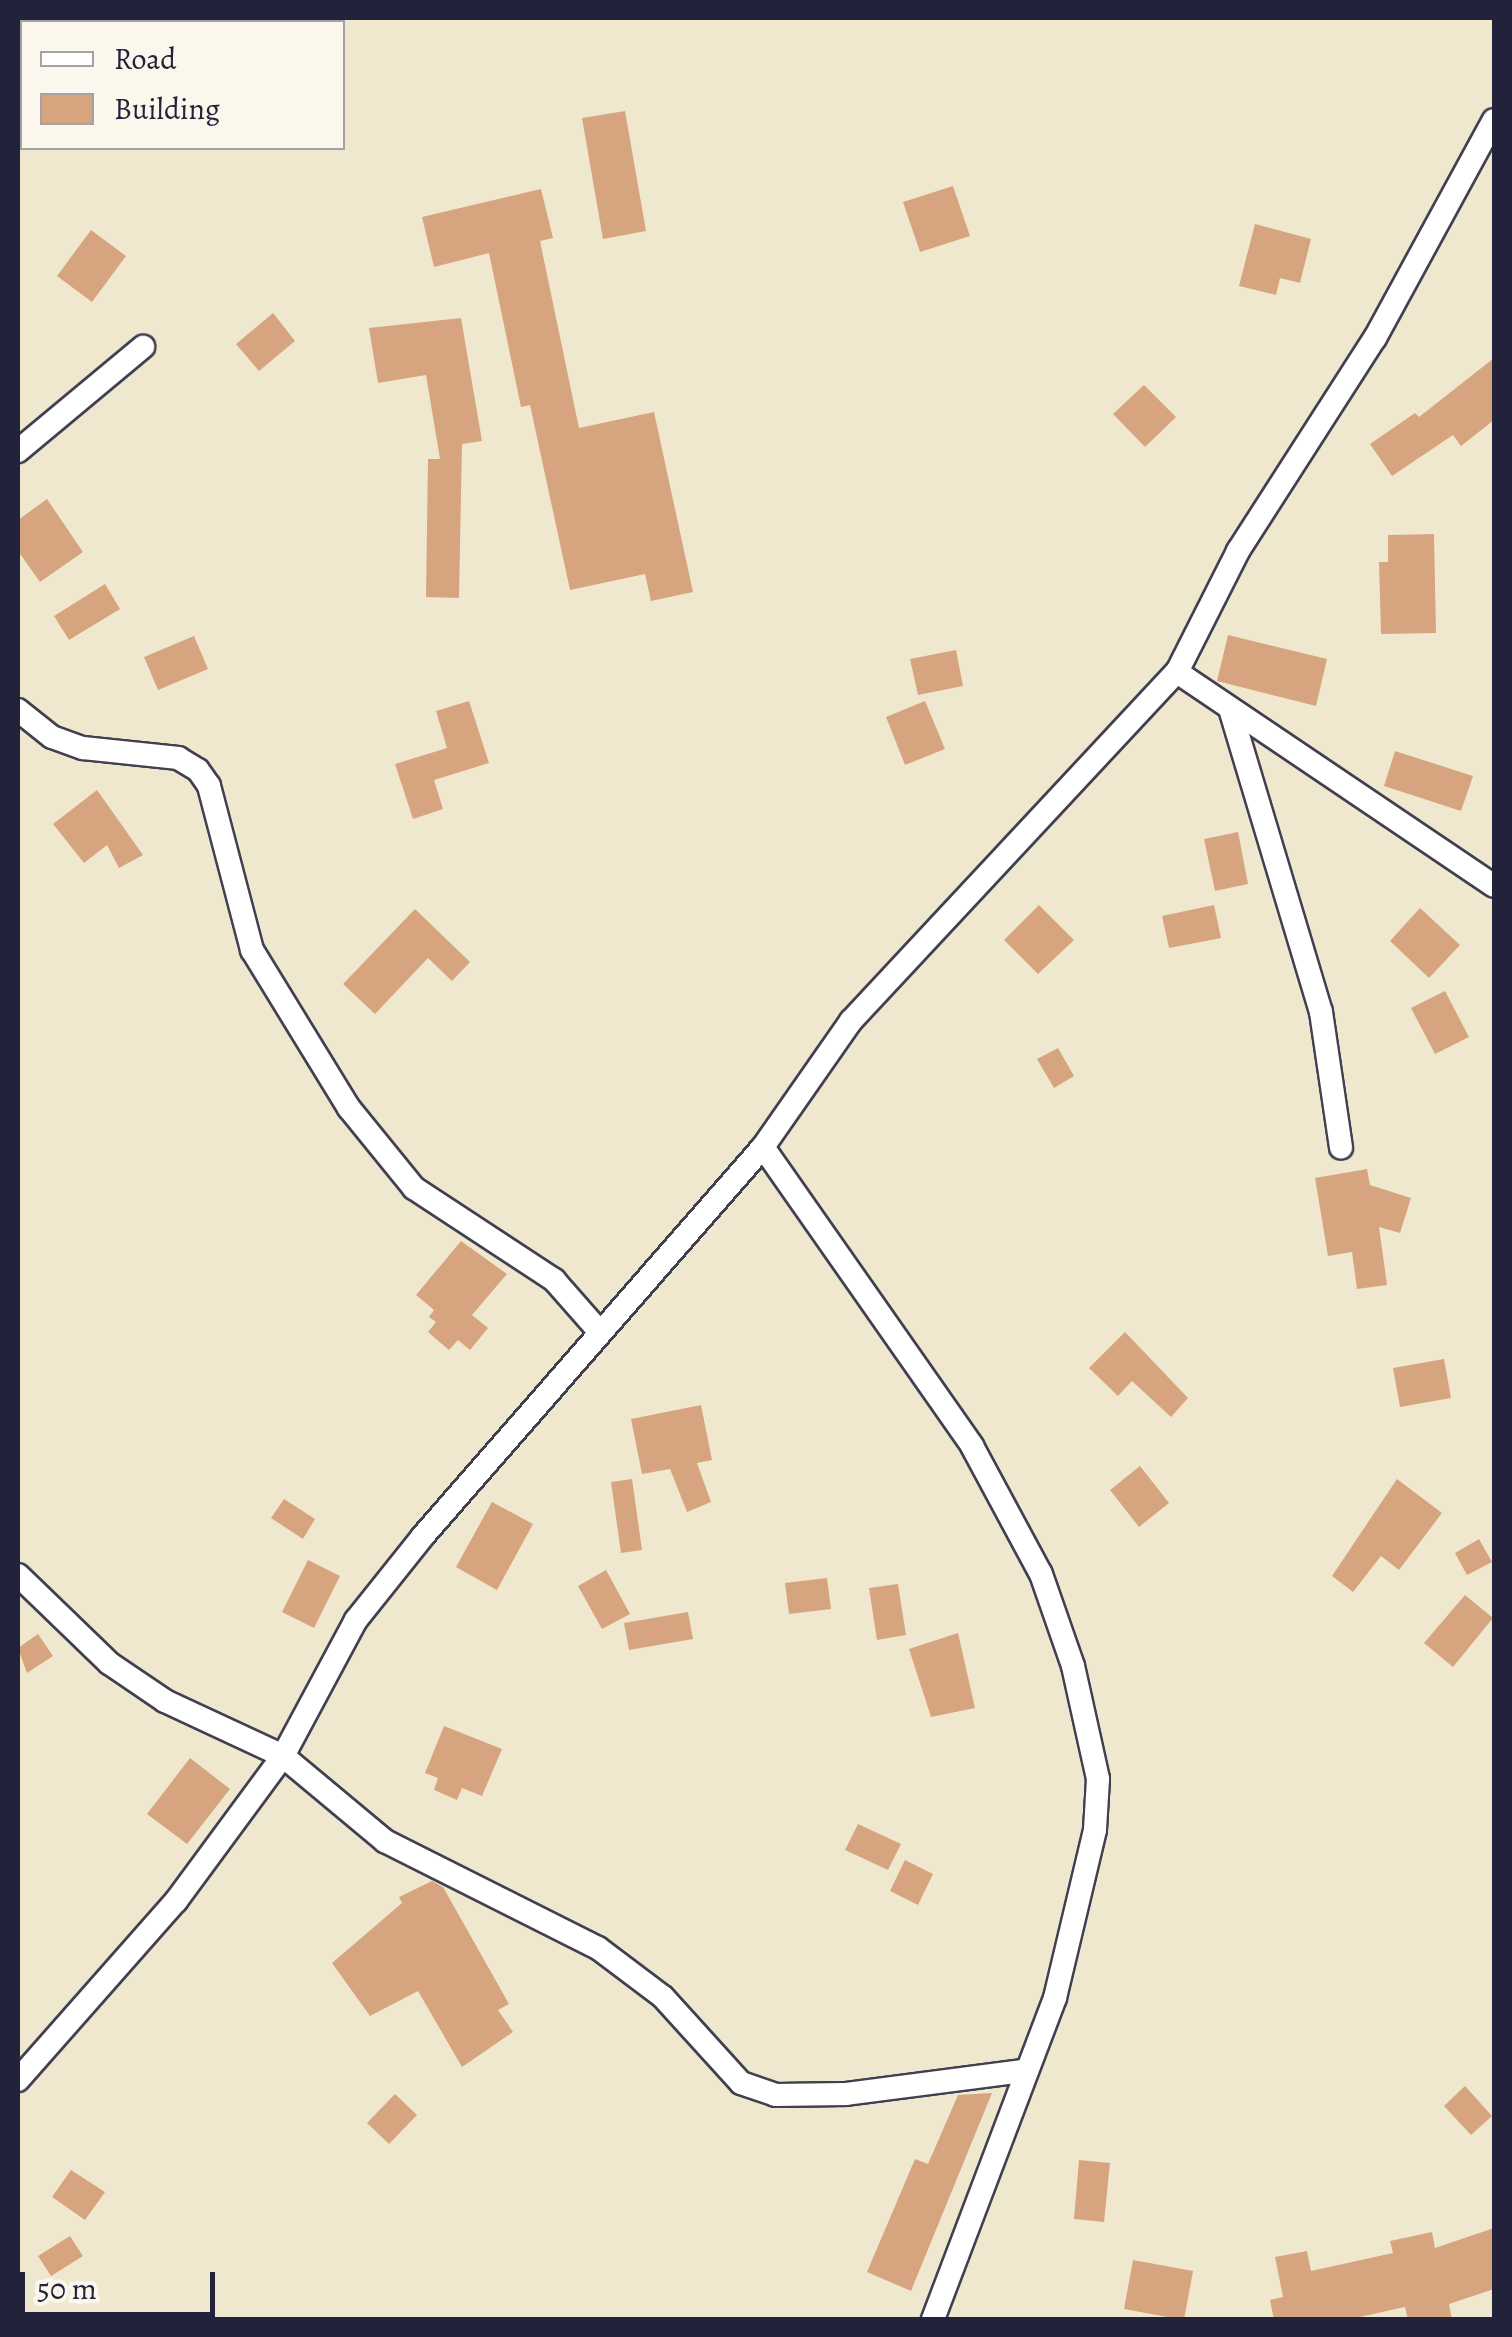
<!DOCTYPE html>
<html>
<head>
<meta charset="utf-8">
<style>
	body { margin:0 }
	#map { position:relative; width:1512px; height:2337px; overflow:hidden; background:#f0e8ce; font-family:Alegreya,serif }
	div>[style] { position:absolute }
	.building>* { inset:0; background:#d6a57f }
	.roads { filter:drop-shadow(2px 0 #414051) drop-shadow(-2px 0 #414051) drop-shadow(0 2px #414051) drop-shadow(0 -2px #414051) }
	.street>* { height:22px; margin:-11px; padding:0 11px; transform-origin:11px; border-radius:11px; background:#fff }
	span { translate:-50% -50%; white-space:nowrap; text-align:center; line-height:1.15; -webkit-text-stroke:10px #fbf7ec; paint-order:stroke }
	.frame { position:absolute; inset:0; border:20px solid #22223b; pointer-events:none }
	.legend { position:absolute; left:20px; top:20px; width:325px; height:130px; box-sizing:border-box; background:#fbf7ec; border:2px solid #a4a2a5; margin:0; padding:12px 18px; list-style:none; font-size:30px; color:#22223b }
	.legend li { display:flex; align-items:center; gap:20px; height:50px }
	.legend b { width:50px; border:2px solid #a4a2a5 }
	.scale { position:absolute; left:20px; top:2272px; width:195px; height:45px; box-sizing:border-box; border:5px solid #22223b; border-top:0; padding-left:12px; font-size:30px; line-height:35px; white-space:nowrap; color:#22223b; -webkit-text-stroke:8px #fbf7ec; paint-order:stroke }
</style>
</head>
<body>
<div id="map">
	<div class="building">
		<i style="clip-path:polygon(625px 111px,646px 231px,603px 239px,582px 118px)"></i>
		<i style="clip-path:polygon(953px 186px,970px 236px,920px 252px,903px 202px)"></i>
		<i style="clip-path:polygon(541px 189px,553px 238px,540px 241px,579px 428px,654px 412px,693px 592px,651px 601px,645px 574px,570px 590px,530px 405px,521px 407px,489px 253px,434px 267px,422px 217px)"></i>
		<i style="clip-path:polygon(1255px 224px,1311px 239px,1300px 283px,1280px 278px,1276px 295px,1239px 286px)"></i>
		<i style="clip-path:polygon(91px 230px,126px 256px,92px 302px,57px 276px)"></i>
		<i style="clip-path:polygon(273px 313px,295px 341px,259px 371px,236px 344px)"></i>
		<i style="clip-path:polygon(461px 318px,482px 441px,462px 444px,459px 598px,426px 597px,428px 459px,440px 459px,426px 375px,378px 383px,369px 328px)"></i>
		<i style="clip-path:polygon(1494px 358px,1494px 420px,1461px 446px,1453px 435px,1392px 476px,1370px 444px,1415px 413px,1419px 417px)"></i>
		<i style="clip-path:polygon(1144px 385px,1176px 417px,1145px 447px,1113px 414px)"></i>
		<i style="clip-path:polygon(47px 499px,83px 552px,40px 582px,18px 551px,18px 520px)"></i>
		<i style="clip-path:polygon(1434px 534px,1436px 633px,1381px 634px,1379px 562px,1388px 562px,1388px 535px)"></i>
		<i style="clip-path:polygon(105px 584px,120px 609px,69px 640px,54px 616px)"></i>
		<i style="clip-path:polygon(1228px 635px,1327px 659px,1316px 706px,1217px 681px)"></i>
		<i style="clip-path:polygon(194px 636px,208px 669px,158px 690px,144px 657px)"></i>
		<i style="clip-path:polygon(956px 650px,963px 686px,918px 695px,910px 659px)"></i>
		<i style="clip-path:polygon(469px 701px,489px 763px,434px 780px,443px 809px,413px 819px,395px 764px,447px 748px,436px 711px)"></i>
		<i style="clip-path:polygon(925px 701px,945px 749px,905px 765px,886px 717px)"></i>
		<i style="clip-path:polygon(1395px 751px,1473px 776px,1461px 811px,1384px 786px)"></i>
		<i style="clip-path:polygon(97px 790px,143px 855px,119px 868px,107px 845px,84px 863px,53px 824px)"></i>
		<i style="clip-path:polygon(1238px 832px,1248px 884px,1215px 891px,1204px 839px)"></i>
		<i style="clip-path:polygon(1039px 905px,1074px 940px,1038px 974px,1004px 940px)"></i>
		<i style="clip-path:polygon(1214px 905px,1221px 938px,1169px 948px,1162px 916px)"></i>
		<i style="clip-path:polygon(1420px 908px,1460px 945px,1429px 978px,1390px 941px)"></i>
		<i style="clip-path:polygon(415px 909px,470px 962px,452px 981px,428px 958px,375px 1014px,343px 984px)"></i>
		<i style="clip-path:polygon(1445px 991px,1469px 1037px,1435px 1054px,1411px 1008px)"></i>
		<i style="clip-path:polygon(1058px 1048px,1074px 1076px,1054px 1088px,1037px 1059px)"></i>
		<i style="clip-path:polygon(1367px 1169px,1370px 1185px,1411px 1198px,1400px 1233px,1379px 1227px,1387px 1285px,1357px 1289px,1352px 1252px,1328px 1256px,1315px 1178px)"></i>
		<i style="clip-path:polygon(461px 1241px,507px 1274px,472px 1315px,488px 1328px,470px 1350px,458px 1340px,449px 1350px,428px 1332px,436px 1322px,429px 1317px,434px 1310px,416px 1295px)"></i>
		<i style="clip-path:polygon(1125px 1332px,1188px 1398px,1171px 1417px,1132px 1381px,1118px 1396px,1089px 1368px)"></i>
		<i style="clip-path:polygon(1444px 1359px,1451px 1398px,1400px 1407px,1393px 1368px)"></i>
		<i style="clip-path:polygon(701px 1405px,712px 1460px,697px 1463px,711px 1502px,687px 1512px,670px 1469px,642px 1474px,631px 1419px)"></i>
		<i style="clip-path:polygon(1140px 1466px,1169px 1503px,1139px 1527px,1110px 1490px)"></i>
		<i style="clip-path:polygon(632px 1479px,642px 1550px,621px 1553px,611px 1482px)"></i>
		<i style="clip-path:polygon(1397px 1479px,1442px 1513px,1399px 1570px,1381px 1556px,1353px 1592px,1332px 1576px)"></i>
		<i style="clip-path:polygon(284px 1499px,315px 1519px,303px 1539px,271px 1518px)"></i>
		<i style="clip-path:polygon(492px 1502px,533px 1524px,497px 1590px,456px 1567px)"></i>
		<i style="clip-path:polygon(1479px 1539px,1492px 1562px,1467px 1575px,1455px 1553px)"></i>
		<i style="clip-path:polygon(308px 1560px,340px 1576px,314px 1628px,282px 1612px)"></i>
		<i style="clip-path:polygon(606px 1570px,630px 1614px,602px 1629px,578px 1586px)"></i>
		<i style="clip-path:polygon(827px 1578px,831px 1609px,789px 1614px,785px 1583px)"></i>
		<i style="clip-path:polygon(898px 1584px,906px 1635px,877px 1640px,869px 1588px)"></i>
		<i style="clip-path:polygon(1465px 1595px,1493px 1618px,1453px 1667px,1424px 1643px)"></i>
		<i style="clip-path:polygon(688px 1612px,693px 1639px,629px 1650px,624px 1623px)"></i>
		<i style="clip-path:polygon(958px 1633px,975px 1708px,931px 1717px,909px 1649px)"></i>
		<i style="clip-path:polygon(38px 1634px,53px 1656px,27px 1673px,18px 1648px)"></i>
		<i style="clip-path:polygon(444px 1726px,502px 1749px,482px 1796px,462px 1788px,457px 1800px,434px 1790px,438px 1778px,425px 1773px)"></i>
		<i style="clip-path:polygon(190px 1758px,230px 1789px,187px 1844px,147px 1814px)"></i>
		<i style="clip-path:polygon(858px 1824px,901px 1844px,888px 1870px,845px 1850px)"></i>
		<i style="clip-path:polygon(905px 1860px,933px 1874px,918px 1905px,890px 1891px)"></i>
		<i style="clip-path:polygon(432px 1881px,443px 1887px,509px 2004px,498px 2010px,513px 2032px,462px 2067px,418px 1991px,370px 2016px,332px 1963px,402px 1903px,399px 1897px)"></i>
		<i style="clip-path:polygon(1465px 2086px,1492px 2116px,1471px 2135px,1444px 2106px)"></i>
		<i style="clip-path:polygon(992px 2093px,911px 2291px,867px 2272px,915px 2159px,928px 2164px,958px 2095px)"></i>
		<i style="clip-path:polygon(395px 2094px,417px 2115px,389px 2144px,367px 2123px)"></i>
		<i style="clip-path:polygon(1079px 2160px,1110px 2163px,1104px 2222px,1074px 2219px)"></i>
		<i style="clip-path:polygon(71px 2170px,105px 2192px,85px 2220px,52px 2197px)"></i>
		<i style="clip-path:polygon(1494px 2228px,1494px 2289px,1449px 2304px,1452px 2320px,1408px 2320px,1405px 2307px,1346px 2320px,1274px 2320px,1270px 2300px,1283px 2297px,1275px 2257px,1307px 2251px,1311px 2271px,1393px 2253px,1390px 2241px,1432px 2232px,1435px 2248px)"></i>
		<i style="clip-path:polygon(70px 2236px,83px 2256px,51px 2276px,38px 2256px)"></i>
		<i style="clip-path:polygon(1133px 2260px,1193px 2271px,1184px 2320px,1124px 2309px)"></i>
	</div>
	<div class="roads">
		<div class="street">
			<i style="left:18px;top:451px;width:163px;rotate:-39.8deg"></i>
			<i style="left:1177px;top:672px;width:382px;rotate:34deg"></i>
			<i style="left:18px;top:710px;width:43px;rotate:38.5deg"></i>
			<i style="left:52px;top:737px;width:33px;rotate:20deg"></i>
			<i style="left:83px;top:748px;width:96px;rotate:6deg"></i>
			<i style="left:178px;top:758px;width:23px;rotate:31deg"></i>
			<i style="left:198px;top:770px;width:19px;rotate:55deg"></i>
			<i style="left:209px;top:786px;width:170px;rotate:75.3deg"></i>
			<i style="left:252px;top:950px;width:185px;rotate:58.5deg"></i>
			<i style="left:349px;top:1108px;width:103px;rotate:50.9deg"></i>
			<i style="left:414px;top:1188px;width:168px;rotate:33.3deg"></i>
			<i style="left:554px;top:1280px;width:67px;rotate:48.7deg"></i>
			<i style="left:1231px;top:712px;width:313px;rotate:73.3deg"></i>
			<i style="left:1321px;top:1012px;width:137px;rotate:81.6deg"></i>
			<i style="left:763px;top:1147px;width:365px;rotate:55deg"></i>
			<i style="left:972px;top:1446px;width:145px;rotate:61.7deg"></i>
			<i style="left:1041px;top:1574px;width:97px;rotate:70.8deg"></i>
			<i style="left:1073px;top:1666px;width:116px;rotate:77.5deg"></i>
			<i style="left:1098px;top:1779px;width:51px;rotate:93.4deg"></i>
			<i style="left:1095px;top:1830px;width:173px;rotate:103.4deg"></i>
			<i style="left:1055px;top:1998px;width:344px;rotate:110.8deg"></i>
			<i style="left:18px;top:1575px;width:127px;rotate:44deg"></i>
			<i style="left:109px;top:1663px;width:68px;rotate:34.2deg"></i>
			<i style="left:165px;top:1701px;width:130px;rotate:25deg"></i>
			<i style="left:283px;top:1756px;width:133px;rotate:39.8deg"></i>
			<i style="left:385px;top:1841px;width:238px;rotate:26.7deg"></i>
			<i style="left:598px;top:1948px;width:81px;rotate:37deg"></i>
			<i style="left:663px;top:1997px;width:116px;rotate:47.8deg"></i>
			<i style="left:741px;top:2083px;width:36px;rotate:19deg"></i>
			<i style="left:775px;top:2095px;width:71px;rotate:-0.8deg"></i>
			<i style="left:846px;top:2094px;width:179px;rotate:-7.4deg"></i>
			<i style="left:18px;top:2080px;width:239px;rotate:-48.6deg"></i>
			<i style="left:176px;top:1901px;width:180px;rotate:-53.6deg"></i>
			<i style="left:283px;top:1756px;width:154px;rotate:-61.8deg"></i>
			<i style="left:356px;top:1620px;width:107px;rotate:-51.4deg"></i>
			<i style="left:423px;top:1536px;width:517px;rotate:-48.85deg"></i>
			<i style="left:763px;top:1147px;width:154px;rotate:-55.1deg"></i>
			<i style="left:851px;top:1021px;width:478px;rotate:-47deg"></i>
			<i style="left:1177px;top:672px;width:136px;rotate:-63.2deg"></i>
			<i style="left:1238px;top:551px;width:253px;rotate:-57.3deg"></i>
			<i style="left:1375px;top:338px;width:248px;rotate:-61.4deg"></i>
		</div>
	</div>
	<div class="frame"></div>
	<ul class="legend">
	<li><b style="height:12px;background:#fff"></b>Road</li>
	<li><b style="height:28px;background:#d6a57f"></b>Building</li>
	</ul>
	<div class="scale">50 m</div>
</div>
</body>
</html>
